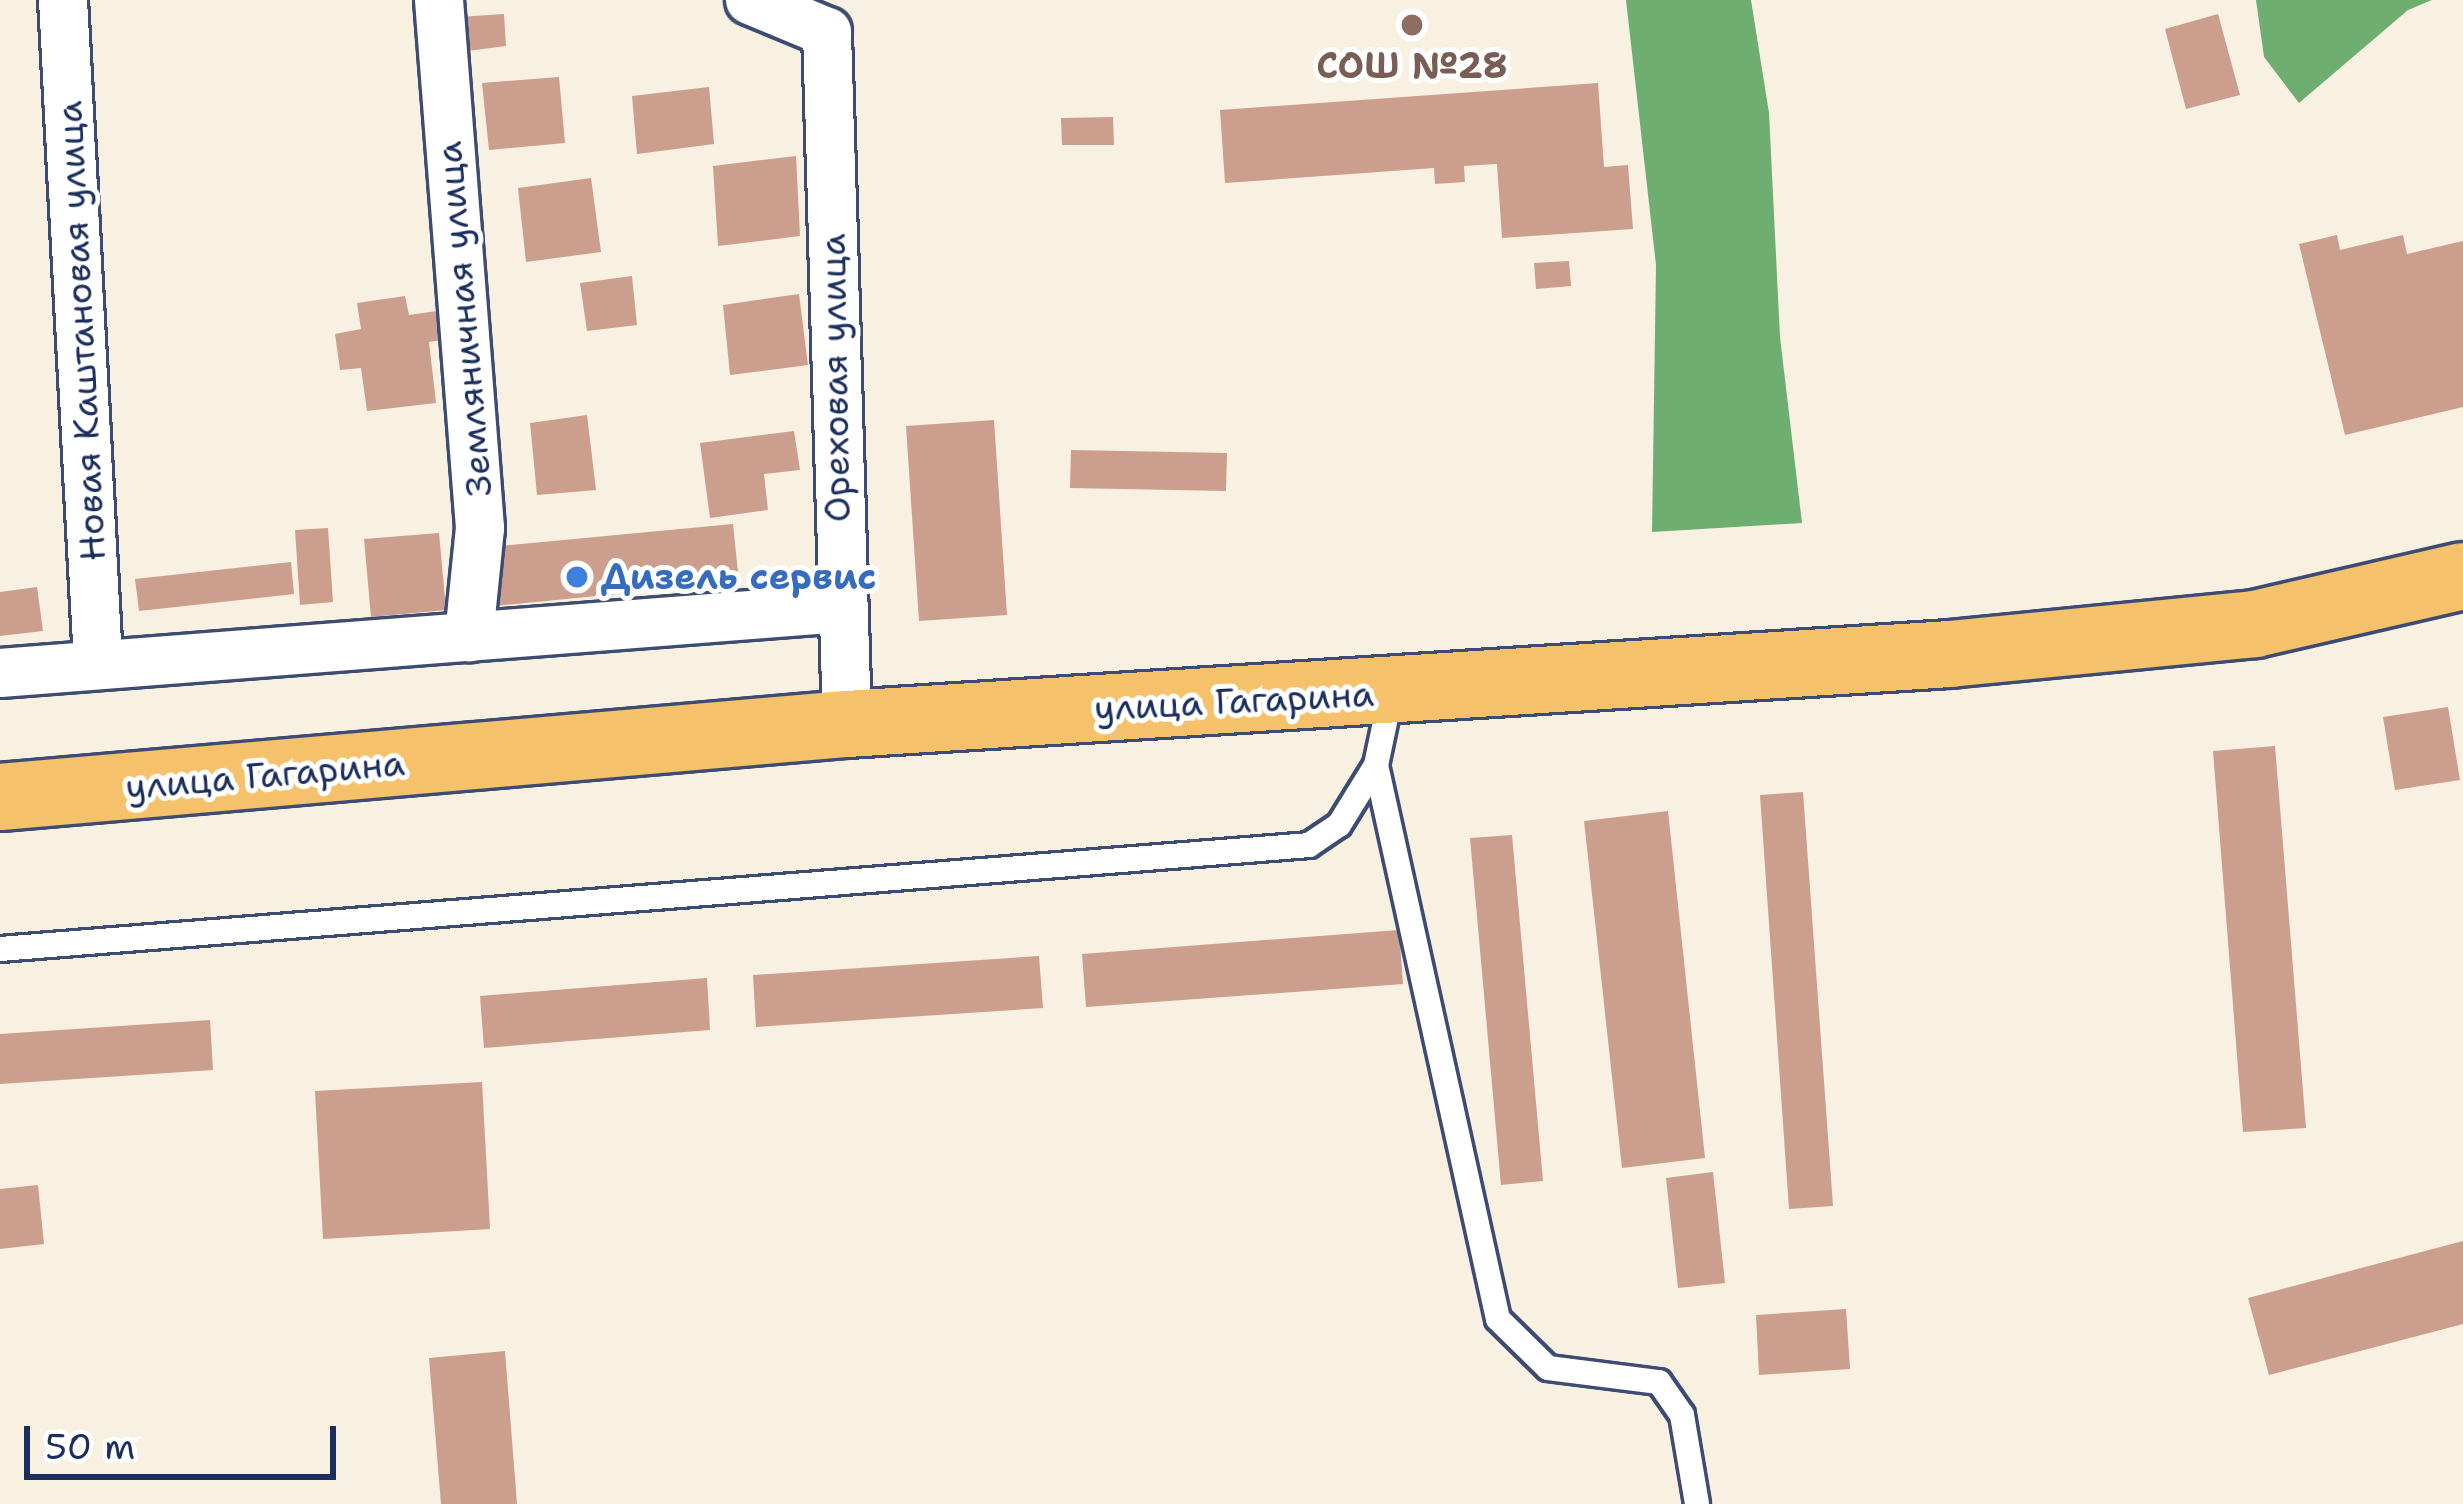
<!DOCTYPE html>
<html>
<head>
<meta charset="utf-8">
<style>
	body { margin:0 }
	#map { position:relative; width:2463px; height:1504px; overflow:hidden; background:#f8f0e1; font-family:"Shantell Sans",sans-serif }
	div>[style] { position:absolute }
	.forest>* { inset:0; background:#6eae71 }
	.building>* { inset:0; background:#cc9e8d }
	.roads { filter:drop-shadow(3px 0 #3c4c72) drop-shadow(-3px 0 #3c4c72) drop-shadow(0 3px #3c4c72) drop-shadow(0 -3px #3c4c72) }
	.service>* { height:24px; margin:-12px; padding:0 12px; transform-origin:12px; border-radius:12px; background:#fff }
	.minor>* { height:48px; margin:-24px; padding:0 24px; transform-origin:24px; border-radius:24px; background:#fff }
	.primary>* { height:66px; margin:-33px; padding:0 33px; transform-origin:33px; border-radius:33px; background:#f5c16b }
	.dots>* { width:33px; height:33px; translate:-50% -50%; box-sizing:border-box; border:6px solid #fff; border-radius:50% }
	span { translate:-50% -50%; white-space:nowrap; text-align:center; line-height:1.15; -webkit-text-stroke:10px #fff; paint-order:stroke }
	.education-label { font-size:36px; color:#785e54; font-weight:700 }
	.street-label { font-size:36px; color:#1b2f5e }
	.shop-label { font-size:36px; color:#366cbe; font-weight:700 }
	.left { translate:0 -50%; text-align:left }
	.scale { position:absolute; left:24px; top:1426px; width:312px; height:54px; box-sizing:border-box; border:6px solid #1b2f5e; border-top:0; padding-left:15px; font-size:36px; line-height:42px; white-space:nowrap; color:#1b2f5e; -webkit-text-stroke:9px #fff; paint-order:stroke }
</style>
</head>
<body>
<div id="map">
	<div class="forest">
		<i style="clip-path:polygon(1626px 0,1751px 0,1769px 113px,1780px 337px,1802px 523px,1652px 532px,1656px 265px)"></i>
		<i style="clip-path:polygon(2256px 0,2432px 0,2408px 10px,2299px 103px,2264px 57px)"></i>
	</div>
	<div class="building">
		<i style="clip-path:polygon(504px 14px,506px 46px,460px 52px,458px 17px)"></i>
		<i style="clip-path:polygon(2218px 14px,2240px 95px,2186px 109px,2165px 29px)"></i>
		<i style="clip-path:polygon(559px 77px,565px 143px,489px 150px,482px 83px)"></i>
		<i style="clip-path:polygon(1598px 83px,1604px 167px,1628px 165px,1633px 229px,1502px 238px,1497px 164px,1464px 166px,1465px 182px,1435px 184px,1434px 168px,1225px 183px,1220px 110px)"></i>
		<i style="clip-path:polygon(709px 87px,714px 144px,637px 154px,632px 96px)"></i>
		<i style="clip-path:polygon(1113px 117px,1114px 145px,1062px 145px,1061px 118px)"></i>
		<i style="clip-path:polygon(796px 156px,800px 236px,718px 246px,713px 166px)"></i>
		<i style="clip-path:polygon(591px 178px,601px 252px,526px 262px,518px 188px)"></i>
		<i style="clip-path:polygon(2337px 235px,2340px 250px,2403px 235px,2407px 254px,2463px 241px,2463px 407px,2345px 435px,2299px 244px)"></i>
		<i style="clip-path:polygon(1569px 261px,1571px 286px,1536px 289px,1534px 263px)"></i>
		<i style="clip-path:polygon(632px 276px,637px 325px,587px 331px,580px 283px)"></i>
		<i style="clip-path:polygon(799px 294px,808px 365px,730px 375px,723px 305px)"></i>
		<i style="clip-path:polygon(405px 296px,409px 315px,437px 311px,442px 340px,429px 342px,436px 403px,367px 411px,361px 368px,340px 370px,335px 334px,361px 329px,357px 303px)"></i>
		<i style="clip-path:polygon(587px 415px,596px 490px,537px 495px,530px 423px)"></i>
		<i style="clip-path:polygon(994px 420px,1007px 615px,919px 621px,906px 426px)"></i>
		<i style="clip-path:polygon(794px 431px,800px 470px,764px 474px,768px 510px,710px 518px,700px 443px)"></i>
		<i style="clip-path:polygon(1071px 450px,1227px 453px,1226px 491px,1070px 488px)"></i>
		<i style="clip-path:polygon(733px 524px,739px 582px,494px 606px,489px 547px)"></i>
		<i style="clip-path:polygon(328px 528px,333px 602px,300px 605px,295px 530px)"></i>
		<i style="clip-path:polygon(439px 533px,446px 610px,371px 617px,364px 539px)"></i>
		<i style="clip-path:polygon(291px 562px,294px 594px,139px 611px,135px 579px)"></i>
		<i style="clip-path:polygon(37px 587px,43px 631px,0 636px,0 592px)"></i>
		<i style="clip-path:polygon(2448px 707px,2460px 780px,2395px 790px,2383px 717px)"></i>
		<i style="clip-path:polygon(2275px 746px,2306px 1128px,2243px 1132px,2213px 751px)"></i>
		<i style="clip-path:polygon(1803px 792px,1833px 1206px,1789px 1209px,1760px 795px)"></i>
		<i style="clip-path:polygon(1668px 811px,1705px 1158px,1622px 1168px,1584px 821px)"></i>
		<i style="clip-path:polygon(1512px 835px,1543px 1181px,1501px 1185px,1470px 838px)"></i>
		<i style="clip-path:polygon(1399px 930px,1403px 984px,1086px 1007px,1082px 954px)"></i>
		<i style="clip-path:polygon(1039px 956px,1043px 1008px,756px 1027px,753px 975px)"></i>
		<i style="clip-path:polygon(707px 978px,710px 1030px,484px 1048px,480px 996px)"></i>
		<i style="clip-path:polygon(210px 1020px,213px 1070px,0 1084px,0 1034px)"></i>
		<i style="clip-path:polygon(482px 1082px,490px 1229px,323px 1239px,315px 1091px)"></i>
		<i style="clip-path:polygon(1713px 1172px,1725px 1283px,1678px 1288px,1666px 1178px)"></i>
		<i style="clip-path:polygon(38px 1185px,44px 1244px,0 1249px,0 1189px)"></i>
		<i style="clip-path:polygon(2463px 1241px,2463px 1324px,2269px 1375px,2248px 1298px)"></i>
		<i style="clip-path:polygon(1846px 1309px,1850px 1369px,1759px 1375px,1756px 1315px)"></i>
		<i style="clip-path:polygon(505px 1351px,517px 1504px,441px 1504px,429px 1358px)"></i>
	</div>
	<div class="roads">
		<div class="service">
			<i style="left:1391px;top:694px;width:73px;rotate:101.9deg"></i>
			<i style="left:1376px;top:765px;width:567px;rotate:77.58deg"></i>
			<i style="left:1498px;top:1319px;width:70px;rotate:44.4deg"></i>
			<i style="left:1548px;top:1368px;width:112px;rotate:7.2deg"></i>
			<i style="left:1659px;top:1382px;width:40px;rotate:55.1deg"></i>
			<i style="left:1682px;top:1415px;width:90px;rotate:80.4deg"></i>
			<i style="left:0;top:949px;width:1313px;rotate:-4.54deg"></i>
			<i style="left:1309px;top:845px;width:36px;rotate:-34deg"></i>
			<i style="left:1339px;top:825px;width:70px;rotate:-58.3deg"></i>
		</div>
		<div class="minor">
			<i style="left:63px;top:0;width:663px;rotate:86.97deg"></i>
			<i style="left:439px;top:0;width:530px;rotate:85.56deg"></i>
			<i style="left:480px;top:528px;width:110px;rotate:95.8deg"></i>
			<i style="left:750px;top:0;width:83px;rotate:22.6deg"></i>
			<i style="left:827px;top:32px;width:692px;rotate:88.34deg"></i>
			<i style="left:0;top:673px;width:844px;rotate:-4.42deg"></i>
		</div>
		<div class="primary">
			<i style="left:0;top:797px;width:850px;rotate:-4.93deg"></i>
			<i style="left:847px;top:724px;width:1104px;rotate:-3.63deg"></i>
			<i style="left:1949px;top:654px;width:307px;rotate:-5.6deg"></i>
			<i style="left:2255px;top:624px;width:213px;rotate:-13deg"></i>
		</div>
	</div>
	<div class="dots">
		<i style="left:1412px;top:25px;background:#8d6e63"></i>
		<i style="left:577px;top:577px;background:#3f7fe0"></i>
	</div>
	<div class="education-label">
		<span style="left:1412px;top:66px">СОШ №28</span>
	</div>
	<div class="street-label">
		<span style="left:464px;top:319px;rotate:-95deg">Земляничная улица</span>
		<span style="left:81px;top:331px;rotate:-93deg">Новая Каштановая улица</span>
		<span style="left:835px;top:378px;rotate:-91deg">Ореховая улица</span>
		<span style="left:1234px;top:701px;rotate:-3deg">улица Гагарина</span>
		<span style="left:265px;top:775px;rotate:-5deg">улица Гагарина</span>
	</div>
	<div class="shop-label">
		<span class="left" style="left:601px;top:577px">Дизель сервис</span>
	</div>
	<div class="scale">50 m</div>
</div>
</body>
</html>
